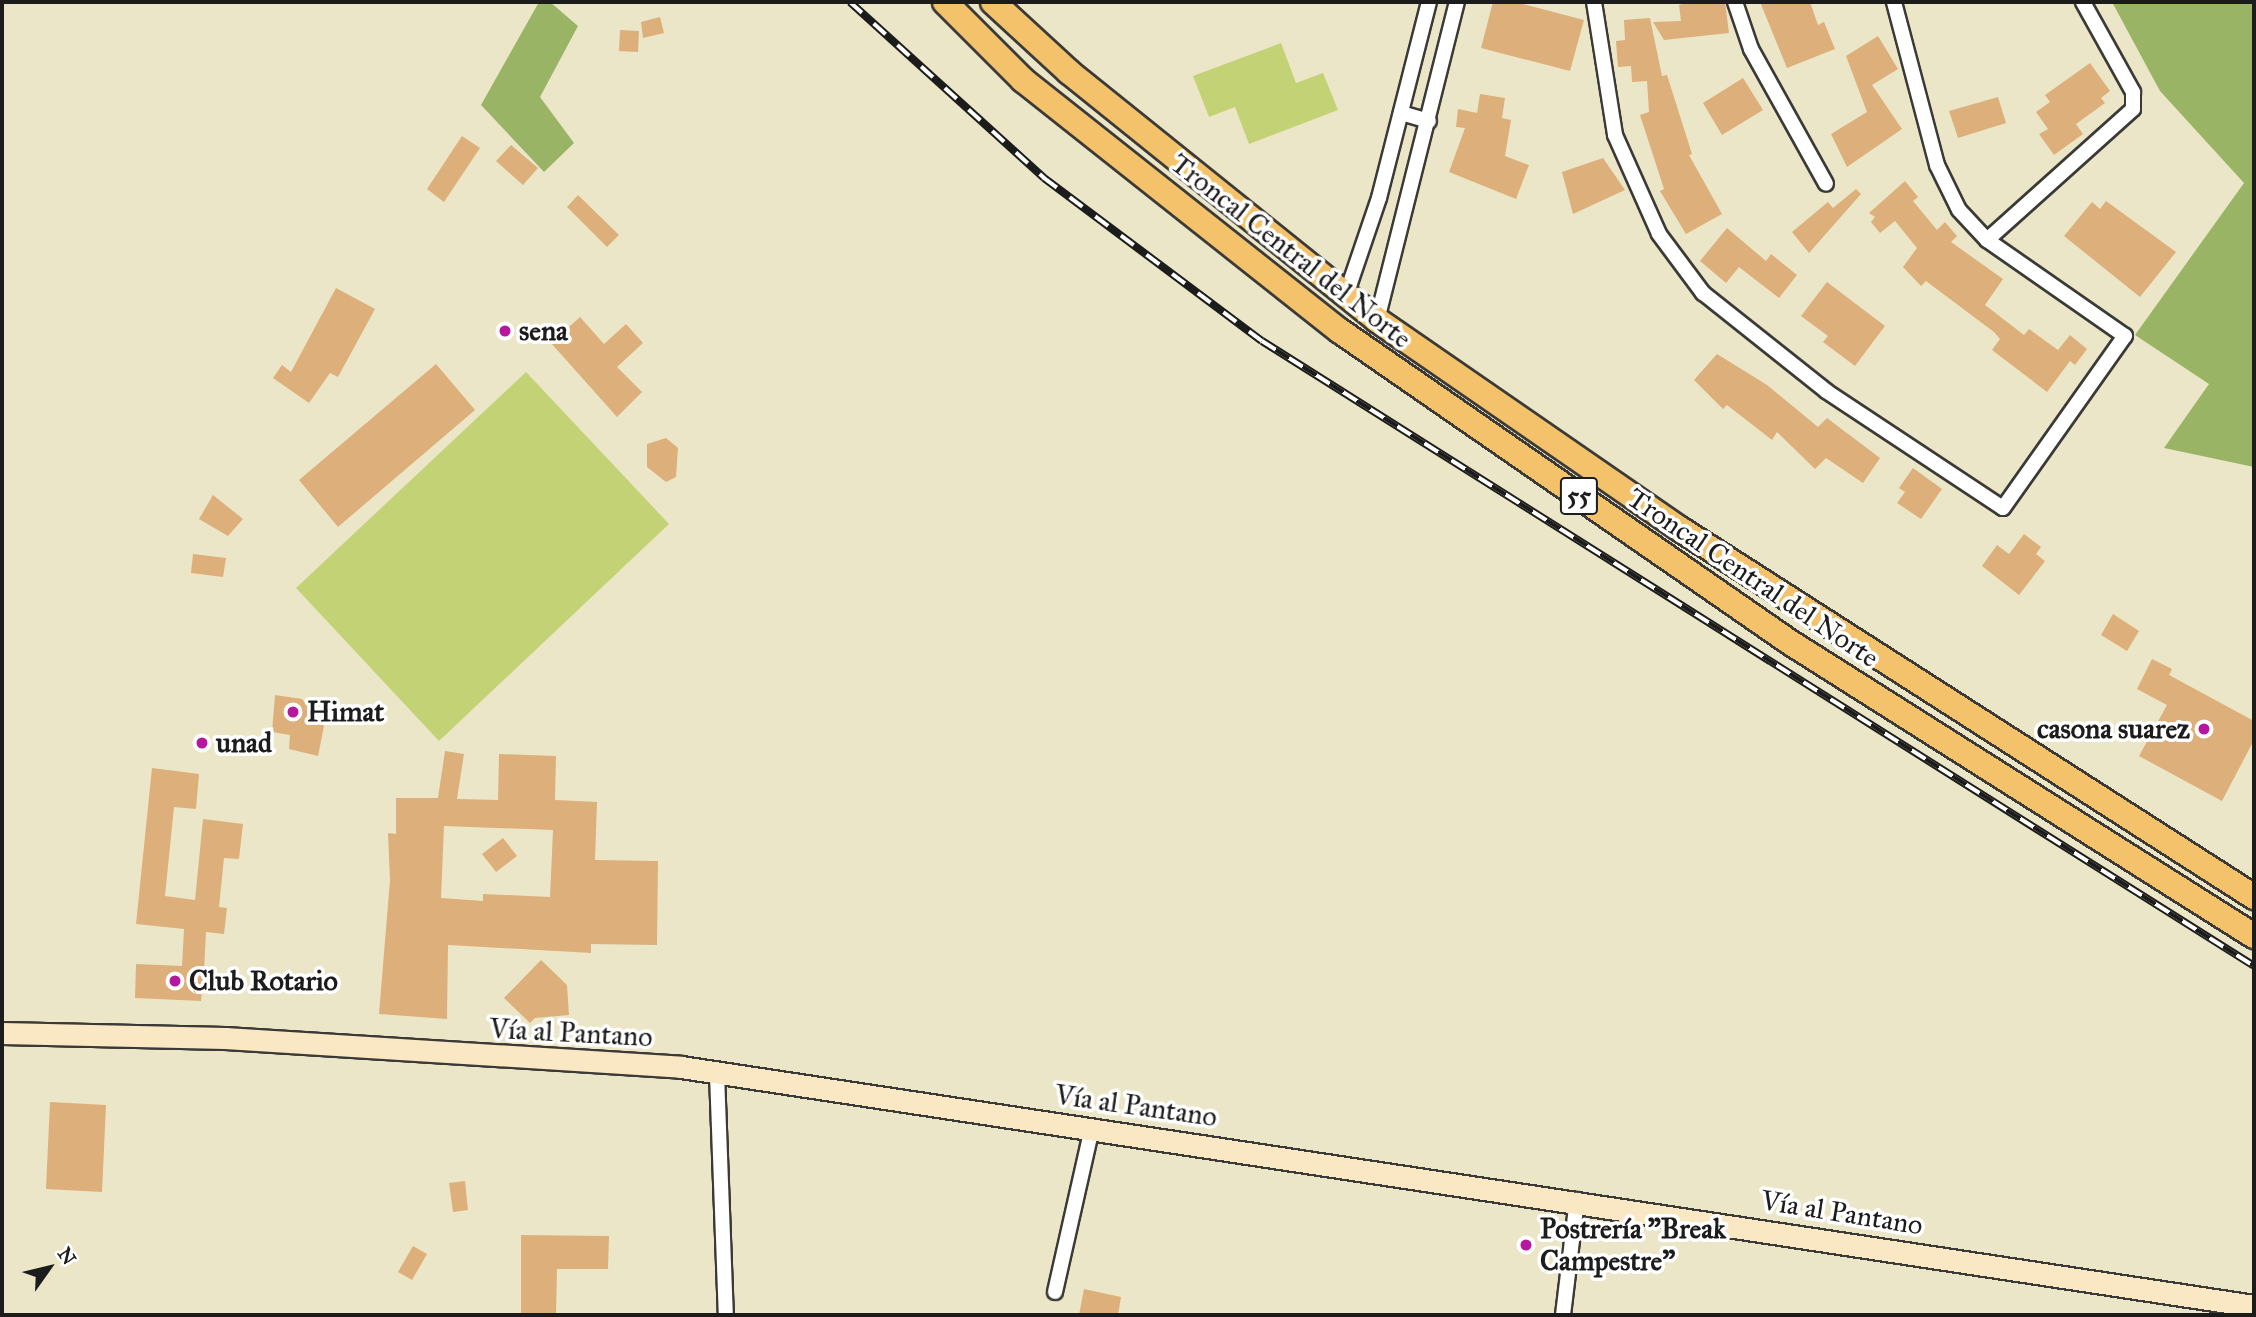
<!DOCTYPE html>
<html>
<head>
<meta charset="utf-8">
<style>
	body { margin:0 }
	#map { position:relative; width:2256px; height:1317px; overflow:hidden; background:#ece6c8; font-family:"IM FELL Great Primer",serif }
	div>[style] { position:absolute }
	.green>* { inset:0; background:#c3d275 }
	.forest>* { inset:0; background:#9ab466 }
	.building>* { inset:0; background:#ddaf7a }
	.roads { filter:drop-shadow(2px 0 #3b3a36) drop-shadow(-2px 0 #3b3a36) drop-shadow(0 2px #3b3a36) drop-shadow(0 -2px #3b3a36) }
	.minor>* { height:14px; margin:-7px; padding:0 7px; transform-origin:7px; border-radius:7px; background:#fff }
	.secondary>* { height:21px; margin:-10.5px; padding:0 10.5px; transform-origin:10.5px; border-radius:10.5px; background:#fae7c3 }
	.trunk>* { height:24px; margin:-12px; padding:0 12px; transform-origin:12px; border-radius:12px; background:#f3c26a }
	.rail>* { height:8px; margin-top:-4px; transform-origin:0; background:repeating-linear-gradient(90deg,#fff 0 16px,#1c1c1c 0 32px); box-sizing:border-box; border-block:2px solid #1c1c1c }
	.dots>* { width:19px; height:19px; translate:-50% -50%; box-sizing:border-box; border:4px solid #fff; border-radius:50% }
	span { translate:-50% -50%; white-space:nowrap; text-align:center; line-height:1.15; -webkit-text-stroke:7px #fff; paint-order:stroke }
	.shield-label span { padding:2px 5px; background:#fff; border:2px solid; border-radius:5px; -webkit-text-stroke-width:0 }
	.shield-label { font-size:26px; color:#1c1c1c; font-weight:700 }
	.street-label { font-size:28px; color:#1c1c1c }
	.poi-label { font-size:28px; color:#1c1c1c; font-weight:700 }
	.left { translate:0 -50%; text-align:left }
	.right { translate:-100% -50%; text-align:right }
	.frame { position:absolute; inset:0; border:4px solid #1c1c1c; pointer-events:none }
	.north { position:absolute; left:14px; top:1233px; width:70px; height:70px; -webkit-text-stroke:5px #fff; paint-order:stroke; rotate:56deg; font-size:19px; font-weight:700; line-height:28px; text-align:center; color:#1c1c1c }
	.north::after { content:''; display:block; margin:auto; width:24px; height:32px; background:#1c1c1c; clip-path:polygon(50% 0,100% 100%,50% 72%,0 100%) }
</style>
</head>
<body>
<div id="map">
	<div class="green">
		<i style="clip-path:polygon(1281px 43px,1296px 83px,1323px 73px,1338px 110px,1249px 144px,1235px 107px,1209px 117px,1193px 76px)"></i>
		<i style="clip-path:polygon(526px 372px,669px 524px,439px 741px,296px 588px)"></i>
	</div>
	<div class="forest">
		<i style="clip-path:polygon(539px 2px,550px 2px,578px 26px,540px 97px,574px 143px,544px 172px,481px 105px)"></i>
		<i style="clip-path:polygon(2112px 2px,2254px 2px,2254px 467px,2164px 448px,2209px 384px,2135px 335px,2244px 183px,2160px 91px)"></i>
	</div>
	<div class="building">
		<i style="clip-path:polygon(1493px 2px,1515px 2px,1584px 20px,1570px 71px,1481px 48px)"></i>
		<i style="clip-path:polygon(1690px 2px,1725px 2px,1729px 33px,1664px 40px,1653px 22px,1681px 21px,1679px 5px)"></i>
		<i style="clip-path:polygon(1760px 2px,1810px 2px,1818px 25px,1824px 22px,1835px 49px,1787px 68px)"></i>
		<i style="clip-path:polygon(660px 17px,664px 33px,643px 38px,641px 22px)"></i>
		<i style="clip-path:polygon(1650px 18px,1662px 76px,1667px 75px,1692px 154px,1689px 155px,1722px 214px,1686px 234px,1660px 191px,1664px 189px,1640px 115px,1649px 112px,1647px 81px,1632px 82px,1631px 66px,1618px 67px,1616px 41px,1625px 40px,1624px 20px)"></i>
		<i style="clip-path:polygon(620px 30px,639px 31px,638px 52px,619px 51px)"></i>
		<i style="clip-path:polygon(1878px 36px,1898px 69px,1872px 85px,1902px 129px,1847px 167px,1831px 134px,1867px 112px,1846px 56px)"></i>
		<i style="clip-path:polygon(2090px 63px,2110px 91px,2101px 98px,2105px 103px,2076px 124px,2083px 134px,2054px 155px,2039px 134px,2048px 129px,2036px 112px,2050px 102px,2045px 95px)"></i>
		<i style="clip-path:polygon(1743px 78px,1763px 110px,1722px 135px,1703px 103px)"></i>
		<i style="clip-path:polygon(1480px 94px,1505px 98px,1502px 118px,1511px 120px,1505px 156px,1529px 165px,1516px 199px,1449px 172px,1465px 128px,1456px 127px,1458px 109px,1477px 113px)"></i>
		<i style="clip-path:polygon(1998px 97px,2006px 123px,1958px 138px,1949px 111px)"></i>
		<i style="clip-path:polygon(462px 136px,480px 148px,444px 202px,427px 189px)"></i>
		<i style="clip-path:polygon(511px 145px,538px 168px,523px 185px,496px 161px)"></i>
		<i style="clip-path:polygon(1603px 158px,1625px 190px,1573px 214px,1562px 172px)"></i>
		<i style="clip-path:polygon(1905px 181px,1918px 197px,1913px 201px,1937px 230px,1945px 222px,1957px 236px,1951px 242px,2003px 279px,1985px 305px,2024px 335px,2029px 329px,2058px 350px,2070px 335px,2087px 349px,2075px 365px,2070px 361px,2047px 392px,1992px 350px,2000px 339px,1994px 332px,1926px 281px,1921px 286px,1903px 267px,1917px 248px,1895px 221px,1880px 233px,1871px 222px,1875px 217px,1869px 213px)"></i>
		<i style="clip-path:polygon(1856px 189px,1861px 194px,1809px 253px,1792px 232px,1828px 202px,1833px 208px)"></i>
		<i style="clip-path:polygon(578px 195px,619px 235px,607px 247px,567px 207px)"></i>
		<i style="clip-path:polygon(2106px 201px,2176px 252px,2140px 297px,2064px 236px,2092px 202px,2100px 209px)"></i>
		<i style="clip-path:polygon(1727px 228px,1766px 261px,1771px 254px,1797px 275px,1779px 298px,1739px 267px,1726px 283px,1700px 261px)"></i>
		<i style="clip-path:polygon(1827px 282px,1885px 326px,1855px 366px,1823px 342px,1828px 336px,1801px 316px)"></i>
		<i style="clip-path:polygon(336px 288px,375px 309px,338px 377px,330px 373px,309px 403px,273px 378px,282px 365px,291px 372px)"></i>
		<i style="clip-path:polygon(580px 317px,604px 344px,626px 324px,643px 343px,617px 367px,642px 392px,617px 417px,551px 343px)"></i>
		<i style="clip-path:polygon(1717px 354px,1767px 385px,1818px 427px,1827px 418px,1880px 458px,1863px 483px,1826px 458px,1815px 469px,1777px 432px,1772px 440px,1727px 405px,1723px 409px,1694px 380px)"></i>
		<i style="clip-path:polygon(436px 364px,475px 410px,338px 527px,299px 480px)"></i>
		<i style="clip-path:polygon(666px 438px,678px 448px,676px 477px,666px 482px,647px 467px,647px 444px)"></i>
		<i style="clip-path:polygon(1913px 468px,1942px 489px,1921px 519px,1897px 503px,1905px 492px,1899px 488px)"></i>
		<i style="clip-path:polygon(213px 495px,243px 519px,228px 536px,199px 519px)"></i>
		<i style="clip-path:polygon(2024px 534px,2041px 547px,2036px 554px,2045px 561px,2019px 595px,1982px 566px,1997px 545px,2009px 554px)"></i>
		<i style="clip-path:polygon(193px 554px,226px 558px,223px 577px,191px 573px)"></i>
		<i style="clip-path:polygon(2113px 614px,2139px 631px,2127px 651px,2101px 635px)"></i>
		<i style="clip-path:polygon(2152px 659px,2172px 669px,2169px 675px,2254px 721px,2254px 740px,2222px 801px,2139px 756px,2167px 705px,2137px 689px)"></i>
		<i style="clip-path:polygon(275px 695px,302px 699px,324px 726px,318px 756px,289px 749px,290px 735px,272px 732px)"></i>
		<i style="clip-path:polygon(evenodd,445px 751px,464px 754px,457px 799px,498px 800px,499px 754px,556px 756px,555px 800px,597px 802px,595px 860px,658px 861px,657px 945px,591px 944px,591px 953px,448px 945px,447px 1019px,379px 1014px,390px 880px,388px 833px,396px 834px,396px 798px,438px 798px,445px 751px,444px 826px,553px 830px,550px 897px,483px 894px,483px 901px,441px 898px,444px 826px)"></i>
		<i style="clip-path:polygon(152px 768px,199px 774px,196px 809px,174px 807px,165px 896px,195px 900px,203px 819px,243px 824px,239px 859px,224px 858px,219px 907px,227px 908px,224px 934px,206px 932px,204px 972px,214px 973px,213px 991px,202px 990px,201px 1001px,135px 998px,136px 964px,182px 966px,184px 929px,136px 924px)"></i>
		<i style="clip-path:polygon(503px 838px,517px 856px,496px 872px,482px 854px)"></i>
		<i style="clip-path:polygon(541px 960px,567px 985px,569px 1015px,535px 1018px,530px 1023px,504px 998px)"></i>
		<i style="clip-path:polygon(50px 1102px,106px 1105px,102px 1192px,46px 1189px)"></i>
		<i style="clip-path:polygon(465px 1181px,468px 1210px,453px 1212px,449px 1183px)"></i>
		<i style="clip-path:polygon(521px 1235px,609px 1236px,608px 1269px,557px 1269px,556px 1315px,521px 1315px)"></i>
		<i style="clip-path:polygon(413px 1246px,427px 1254px,412px 1280px,398px 1272px)"></i>
		<i style="clip-path:polygon(1084px 1289px,1121px 1297px,1118px 1315px,1079px 1315px)"></i>
	</div>
	<div class="roads">
		<div class="minor">
			<i style="left:1594px;top:2px;width:135px;rotate:81deg"></i>
			<i style="left:1615px;top:135px;width:108px;rotate:66deg"></i>
			<i style="left:1659px;top:234px;width:74px;rotate:53.3deg"></i>
			<i style="left:1703px;top:293px;width:157px;rotate:38.5deg"></i>
			<i style="left:1826px;top:391px;width:212px;rotate:33.5deg"></i>
			<i style="left:2003px;top:508px;width:211px;rotate:-54.7deg"></i>
			<i style="left:2125px;top:336px;width:168px;rotate:-145.2deg"></i>
			<i style="left:1987px;top:240px;width:41px;rotate:-133deg"></i>
			<i style="left:1959px;top:210px;width:50px;rotate:-116.1deg"></i>
			<i style="left:1937px;top:165px;width:169px;rotate:-104.8deg"></i>
			<i style="left:1735px;top:2px;width:50px;rotate:71.2deg"></i>
			<i style="left:1751px;top:49px;width:154px;rotate:60.9deg"></i>
			<i style="left:1401px;top:113px;width:29px;rotate:16deg"></i>
			<i style="left:1987px;top:240px;width:196px;rotate:-41.9deg"></i>
			<i style="left:2133px;top:109px;width:17px;rotate:-90deg"></i>
			<i style="left:2133px;top:92px;width:103px;rotate:-119.1deg"></i>
			<i style="left:1346px;top:295px;width:102px;rotate:-71.2deg"></i>
			<i style="left:1379px;top:198px;width:202px;rotate:-75.7deg"></i>
			<i style="left:1377px;top:320px;width:328px;rotate:-75.9deg"></i>
			<i style="left:717px;top:1074px;width:241px;rotate:87.9deg"></i>
			<i style="left:1055px;top:1292px;width:168px;rotate:-77.3deg"></i>
			<i style="left:1563px;top:1315px;width:116px;rotate:-83.1deg"></i>
		</div>
		<div class="secondary">
			<i style="left:2px;top:1033px;width:223px;rotate:1.3deg"></i>
			<i style="left:225px;top:1038px;width:457px;rotate:3.6deg"></i>
			<i style="left:681px;top:1067px;width:1591px;rotate:8.64deg"></i>
		</div>
		<div class="trunk">
			<i style="left:945px;top:2px;width:110px;rotate:45deg"></i>
			<i style="left:1023px;top:80px;width:404px;rotate:38.4deg"></i>
			<i style="left:1340px;top:331px;width:548px;rotate:34.68deg"></i>
			<i style="left:1791px;top:643px;width:548px;rotate:32.33deg"></i>
			<i style="left:993px;top:2px;width:103px;rotate:42.6deg"></i>
			<i style="left:1069px;top:72px;width:395px;rotate:38.8deg"></i>
			<i style="left:1377px;top:320px;width:368px;rotate:34.6deg"></i>
			<i style="left:1680px;top:529px;width:682px;rotate:32.66deg"></i>
		</div>
	</div>
	<div class="rail">
		<i style="left:850px;top:2px;width:262px;rotate:42.2deg"></i>
		<i style="left:1044px;top:178px;width:272px;rotate:36.8deg"></i>
		<i style="left:1262px;top:341px;width:1172px;rotate:32.21deg"></i>
	</div>
	<div class="dots">
		<i style="left:505px;top:331px;background:#b5179e"></i>
		<i style="left:293px;top:712px;background:#b5179e"></i>
		<i style="left:2204px;top:729px;background:#b5179e"></i>
		<i style="left:202px;top:743px;background:#b5179e"></i>
		<i style="left:175px;top:981px;background:#b5179e"></i>
		<i style="left:1526px;top:1245px;background:#b5179e"></i>
	</div>
	<div class="shield-label">
		<span style="left:1579px;top:496px">55</span>
	</div>
	<div class="street-label">
		<span style="left:1291px;top:251px;rotate:38deg">Troncal Central del Norte</span>
		<span style="left:1753px;top:578px;rotate:34deg">Troncal Central del Norte</span>
		<span style="left:571px;top:1033px;rotate:3deg">Vía al Pantano</span>
		<span style="left:1136px;top:1106px;rotate:8deg">Vía al Pantano</span>
		<span style="left:1842px;top:1213px;rotate:9deg">Vía al Pantano</span>
	</div>
	<div class="poi-label">
		<span class="left" style="left:519px;top:331px">sena</span>
		<span class="left" style="left:307px;top:712px">Himat</span>
		<span class="right" style="left:2190px;top:729px">casona suarez</span>
		<span class="left" style="left:216px;top:743px">unad</span>
		<span class="left" style="left:189px;top:981px">Club Rotario</span>
		<span class="left" style="left:1540px;top:1245px">Postrería "Break<br>Campestre"</span>
	</div>
	<div class="frame"></div>
	<div class="north">N</div>
</div>
</body>
</html>
